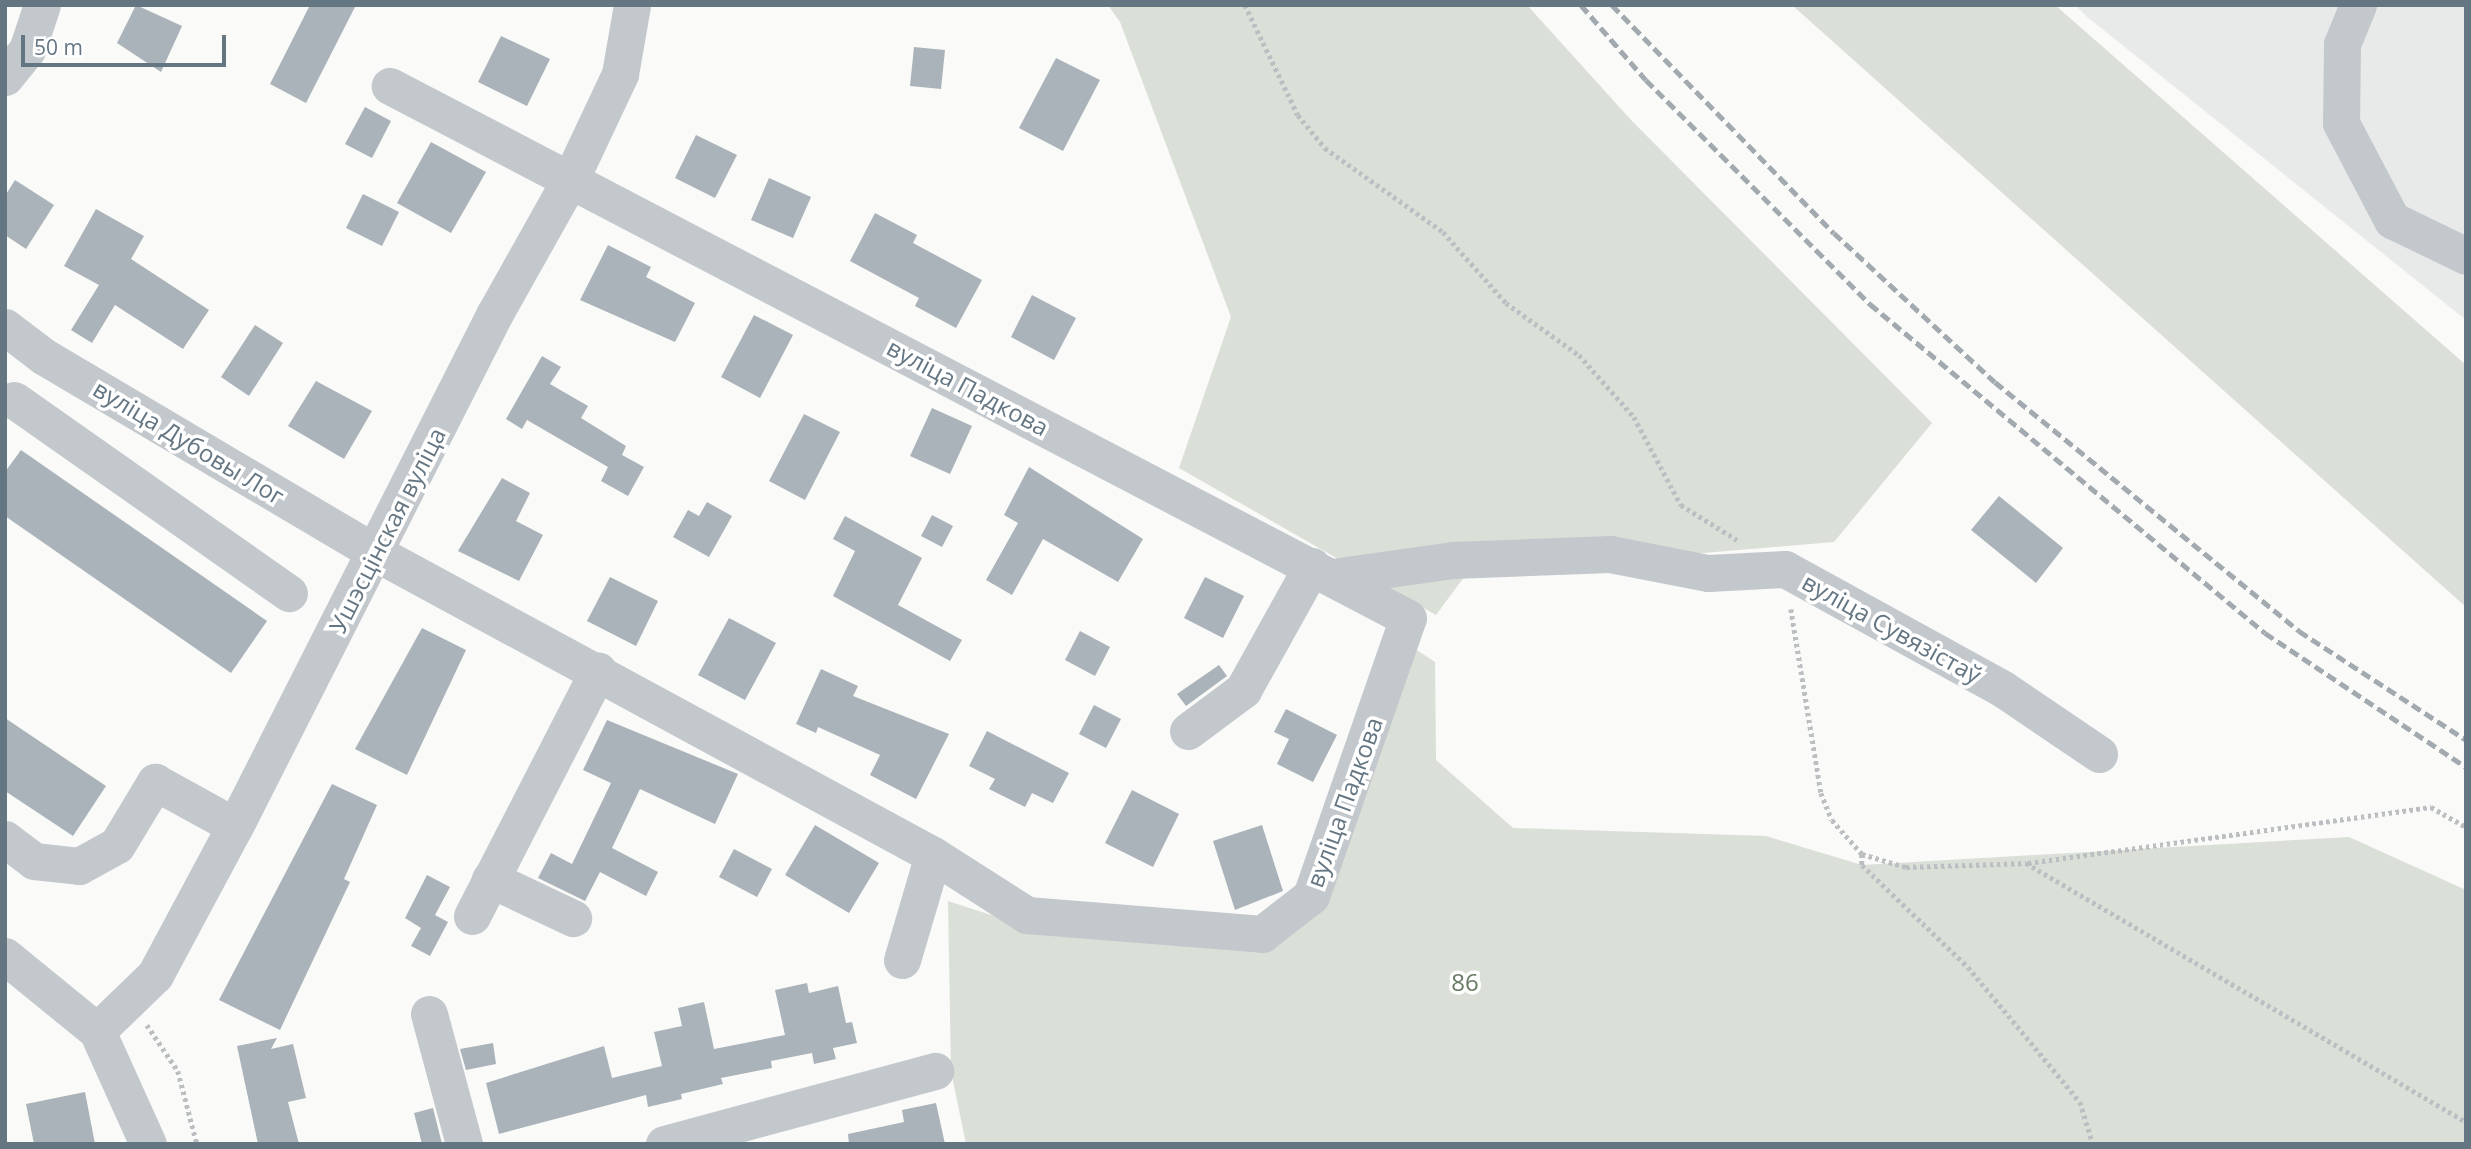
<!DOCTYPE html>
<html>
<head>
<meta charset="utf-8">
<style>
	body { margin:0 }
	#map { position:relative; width:2471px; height:1149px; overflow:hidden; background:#fafaf8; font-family:"Open Sans",sans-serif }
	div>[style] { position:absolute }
	.built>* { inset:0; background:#e8e9e9 }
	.green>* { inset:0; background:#dadfd7 }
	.building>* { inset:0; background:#aab3b9 }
	.path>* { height:4.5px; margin-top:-2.25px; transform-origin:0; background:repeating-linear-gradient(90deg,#bbbfc2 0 3.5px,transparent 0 7px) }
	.minor>* { height:37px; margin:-18.5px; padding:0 18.5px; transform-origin:18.5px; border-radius:18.5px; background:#c3c8cc }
	.rail>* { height:5px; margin-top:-2.5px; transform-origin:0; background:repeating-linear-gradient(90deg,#a2aab0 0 10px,transparent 0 15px) }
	span { translate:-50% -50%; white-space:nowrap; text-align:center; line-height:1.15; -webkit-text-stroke:7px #fff; paint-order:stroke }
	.street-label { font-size:24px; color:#657683 }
	.park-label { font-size:24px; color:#687a64 }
	.frame { position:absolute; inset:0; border:7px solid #657683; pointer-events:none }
	.scale { position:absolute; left:21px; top:35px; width:205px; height:32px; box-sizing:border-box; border:4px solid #657683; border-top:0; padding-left:9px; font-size:21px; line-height:24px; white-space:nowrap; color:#657683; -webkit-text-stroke:5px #fff; paint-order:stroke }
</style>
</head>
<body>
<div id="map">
	<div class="built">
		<i style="clip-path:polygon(2075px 5px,2466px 5px,2466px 320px,2086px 16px)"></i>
	</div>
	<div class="green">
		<i style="clip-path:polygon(1108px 5px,1527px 5px,1631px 120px,1932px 423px,1834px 542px,1467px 573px,1436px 615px,1179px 468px,1231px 317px,1120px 22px)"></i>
		<i style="clip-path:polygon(1792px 5px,2055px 5px,2466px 365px,2466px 607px)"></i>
		<i style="clip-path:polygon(1409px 645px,1435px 662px,1436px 760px,1513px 828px,1766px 836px,1862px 865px,2349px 837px,2466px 890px,2466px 1144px,966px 1144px,951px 1071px,948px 901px,1028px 927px,1260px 951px,1320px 906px)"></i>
	</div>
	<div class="building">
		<i style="clip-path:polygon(136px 5px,182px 26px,161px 72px,117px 43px)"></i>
		<i style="clip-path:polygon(310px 5px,356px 5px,306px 103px,270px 84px)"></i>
		<i style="clip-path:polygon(501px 36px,550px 59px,527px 106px,478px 82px)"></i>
		<i style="clip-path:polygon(914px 47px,945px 50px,941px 89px,910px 86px)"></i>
		<i style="clip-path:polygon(1056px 58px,1100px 80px,1063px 151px,1019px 128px)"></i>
		<i style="clip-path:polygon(365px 107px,391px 121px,372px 158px,345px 144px)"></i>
		<i style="clip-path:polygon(696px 135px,737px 155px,715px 198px,675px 178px)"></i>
		<i style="clip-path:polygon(431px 142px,486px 172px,451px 233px,397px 203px)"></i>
		<i style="clip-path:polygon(769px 178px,811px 197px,793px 238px,751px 220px)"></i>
		<i style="clip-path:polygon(15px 180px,54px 205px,26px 249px,5px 235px,5px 196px)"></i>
		<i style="clip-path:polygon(363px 194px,399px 212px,382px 246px,346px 228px)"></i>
		<i style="clip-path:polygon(96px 209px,144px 236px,131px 259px,209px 310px,183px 349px,115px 305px,92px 343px,71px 330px,99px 285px,64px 266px)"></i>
		<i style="clip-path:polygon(875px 213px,917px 235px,913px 243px,982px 280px,956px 328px,915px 306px,919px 298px,850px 261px)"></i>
		<i style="clip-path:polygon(608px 245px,651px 267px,646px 277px,695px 303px,675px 342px,580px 300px)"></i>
		<i style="clip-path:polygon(1032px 295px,1076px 318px,1054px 360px,1011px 337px)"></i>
		<i style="clip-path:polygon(754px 315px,793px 335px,760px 398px,721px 377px)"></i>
		<i style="clip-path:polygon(255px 325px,283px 343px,249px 396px,221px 377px)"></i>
		<i style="clip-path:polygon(542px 356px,561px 367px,550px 384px,588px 406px,581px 418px,626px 446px,622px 455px,644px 467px,628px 496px,601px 481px,608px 467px,527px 420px,522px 429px,506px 419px)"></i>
		<i style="clip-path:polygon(316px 381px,372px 411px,344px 459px,288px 426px)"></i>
		<i style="clip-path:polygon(932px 408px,972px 426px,950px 474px,910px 456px)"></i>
		<i style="clip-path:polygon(804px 414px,840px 432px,805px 500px,769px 481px)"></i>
		<i style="clip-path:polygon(21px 450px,267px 621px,231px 673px,5px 516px,5px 472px)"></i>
		<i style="clip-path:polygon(1029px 467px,1143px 539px,1118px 582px,1043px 539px,1012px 595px,986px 580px,1018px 523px,1004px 515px)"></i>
		<i style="clip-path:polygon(502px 478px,530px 493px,516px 521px,543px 535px,519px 581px,458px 551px)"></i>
		<i style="clip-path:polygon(1999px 496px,2063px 548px,2036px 583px,1971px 530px)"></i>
		<i style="clip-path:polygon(707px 502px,732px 516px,709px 557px,673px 537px,688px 510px,699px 516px)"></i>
		<i style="clip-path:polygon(932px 515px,953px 526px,942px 547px,921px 536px)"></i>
		<i style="clip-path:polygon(845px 516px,922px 558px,898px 605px,962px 640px,950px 661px,833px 596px,855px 551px,833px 539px)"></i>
		<i style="clip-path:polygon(610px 577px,658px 601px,636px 646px,587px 621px)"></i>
		<i style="clip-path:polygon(1205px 577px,1244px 596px,1223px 638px,1184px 618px)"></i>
		<i style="clip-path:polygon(729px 618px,776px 643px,745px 700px,698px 675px)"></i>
		<i style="clip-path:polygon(422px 628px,466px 650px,407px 775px,355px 749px)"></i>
		<i style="clip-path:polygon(1080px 631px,1110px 647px,1095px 676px,1065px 660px)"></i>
		<i style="clip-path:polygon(1219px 665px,1227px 676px,1186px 706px,1177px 694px)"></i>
		<i style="clip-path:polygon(821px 669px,858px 686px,853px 696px,949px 734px,916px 799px,870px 775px,880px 755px,818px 727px,816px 733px,796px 724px)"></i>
		<i style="clip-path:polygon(1094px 705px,1121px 719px,1106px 748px,1079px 734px)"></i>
		<i style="clip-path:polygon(1286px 709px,1337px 735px,1313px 782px,1277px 764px,1289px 739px,1274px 732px)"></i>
		<i style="clip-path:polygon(5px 718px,106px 786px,73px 836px,5px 791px)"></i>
		<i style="clip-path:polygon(607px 720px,738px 774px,715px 824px,640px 789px,612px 848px,658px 872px,646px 896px,600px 872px,585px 901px,538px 878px,551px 853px,572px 864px,611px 783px,583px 770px)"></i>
		<i style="clip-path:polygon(987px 731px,1069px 773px,1053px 803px,1032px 793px,1025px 807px,989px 789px,995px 779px,969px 766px)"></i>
		<i style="clip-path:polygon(332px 784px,377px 805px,344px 879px,350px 882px,280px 1030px,219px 1000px)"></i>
		<i style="clip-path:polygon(1132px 790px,1179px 814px,1153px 867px,1105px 843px)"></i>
		<i style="clip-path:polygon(815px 825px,879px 863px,849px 913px,785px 875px)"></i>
		<i style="clip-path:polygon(1262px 825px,1283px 891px,1235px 910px,1213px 841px)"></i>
		<i style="clip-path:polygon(734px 849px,772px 869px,757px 897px,719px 877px)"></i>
		<i style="clip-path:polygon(427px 875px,450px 887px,435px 915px,448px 922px,430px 956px,411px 946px,421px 928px,405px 918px)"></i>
		<i style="clip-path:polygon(807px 983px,809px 993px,838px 986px,846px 1023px,852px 1022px,857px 1043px,833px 1048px,836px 1059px,814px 1064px,812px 1053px,771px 1061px,772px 1068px,721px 1078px,723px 1084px,681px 1094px,682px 1099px,648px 1107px,646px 1095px,499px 1134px,486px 1083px,604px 1046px,612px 1078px,662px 1066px,654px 1032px,682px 1026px,678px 1008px,704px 1002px,714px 1049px,785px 1035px,775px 990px)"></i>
		<i style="clip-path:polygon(277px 1038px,271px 1049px,293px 1044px,306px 1098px,288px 1102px,299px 1144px,258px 1144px,237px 1046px)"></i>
		<i style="clip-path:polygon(493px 1043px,496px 1064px,466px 1070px,460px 1049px)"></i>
		<i style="clip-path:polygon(85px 1092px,95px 1144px,34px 1144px,26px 1104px)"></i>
		<i style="clip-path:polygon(936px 1103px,945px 1144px,849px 1144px,848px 1134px,904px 1122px,902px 1110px)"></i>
		<i style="clip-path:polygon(433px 1108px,442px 1144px,422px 1144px,414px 1113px)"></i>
	</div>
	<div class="path">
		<i style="left:1245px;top:5px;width:122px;rotate:64.3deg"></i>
		<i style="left:1298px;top:115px;width:43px;rotate:50.7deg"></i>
		<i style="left:1325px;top:148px;width:145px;rotate:35.4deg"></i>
		<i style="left:1443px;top:232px;width:95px;rotate:48.4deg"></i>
		<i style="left:1506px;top:303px;width:90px;rotate:35.5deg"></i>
		<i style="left:1579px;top:355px;width:83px;rotate:48.4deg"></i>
		<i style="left:1634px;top:417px;width:100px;rotate:61.9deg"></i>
		<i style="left:1681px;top:505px;width:66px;rotate:32deg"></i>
		<i style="left:1791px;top:609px;width:186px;rotate:80.7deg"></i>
		<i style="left:1821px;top:793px;width:29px;rotate:68deg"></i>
		<i style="left:1832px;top:820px;width:45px;rotate:48.6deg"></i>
		<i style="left:1862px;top:854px;width:46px;rotate:16.5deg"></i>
		<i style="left:1906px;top:867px;width:120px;rotate:-1.9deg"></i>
		<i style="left:2026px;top:863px;width:511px;rotate:30.48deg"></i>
		<i style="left:1862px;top:854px;width:11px;rotate:90deg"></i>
		<i style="left:1862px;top:865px;width:147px;rotate:43.9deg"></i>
		<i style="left:1968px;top:967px;width:175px;rotate:50.3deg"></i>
		<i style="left:2080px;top:1102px;width:44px;rotate:72.8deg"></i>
		<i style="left:2028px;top:863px;width:407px;rotate:-7.9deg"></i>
		<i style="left:2431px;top:807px;width:40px;rotate:29.7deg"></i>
		<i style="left:147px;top:1025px;width:55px;rotate:56deg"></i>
		<i style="left:178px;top:1071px;width:75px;rotate:75.4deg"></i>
	</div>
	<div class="minor">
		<i style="left:2358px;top:5px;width:42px;rotate:112.3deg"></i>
		<i style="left:2342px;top:44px;width:79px;rotate:90.7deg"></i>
		<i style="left:2341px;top:123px;width:110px;rotate:62.3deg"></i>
		<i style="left:2392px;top:220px;width:82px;rotate:25.9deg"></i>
		<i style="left:5px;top:77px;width:35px;rotate:-51deg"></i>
		<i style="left:27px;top:50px;width:47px;rotate:-71.6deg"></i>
		<i style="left:5px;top:327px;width:48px;rotate:37.3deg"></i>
		<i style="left:43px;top:356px;width:387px;rotate:30.6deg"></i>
		<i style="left:376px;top:553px;width:634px;rotate:28.47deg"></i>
		<i style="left:933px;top:855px;width:112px;rotate:32.6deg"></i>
		<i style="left:1027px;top:915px;width:236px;rotate:4.6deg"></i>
		<i style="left:1262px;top:934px;width:62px;rotate:-37.8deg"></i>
		<i style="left:1311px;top:896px;width:294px;rotate:-70.8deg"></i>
		<i style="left:1408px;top:618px;width:1149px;rotate:-152.41deg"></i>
		<i style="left:14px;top:400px;width:336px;rotate:35.1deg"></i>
		<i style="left:1332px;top:577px;width:122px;rotate:-8deg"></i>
		<i style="left:1453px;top:560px;width:157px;rotate:-2.2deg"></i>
		<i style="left:1610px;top:554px;width:100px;rotate:11deg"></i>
		<i style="left:1708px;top:573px;width:77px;rotate:-3deg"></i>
		<i style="left:1785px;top:569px;width:249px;rotate:28.8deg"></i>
		<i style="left:2003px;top:689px;width:116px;rotate:34.1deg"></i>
		<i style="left:1188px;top:731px;width:69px;rotate:-36.7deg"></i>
		<i style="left:1243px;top:690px;width:142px;rotate:-60.9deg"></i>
		<i style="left:5px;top:839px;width:36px;rotate:37deg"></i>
		<i style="left:34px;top:861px;width:45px;rotate:6.3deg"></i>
		<i style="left:79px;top:866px;width:43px;rotate:-28.9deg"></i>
		<i style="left:117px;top:845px;width:74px;rotate:-58.9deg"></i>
		<i style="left:155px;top:782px;width:91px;rotate:28.8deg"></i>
		<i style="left:490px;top:879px;width:92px;rotate:25.2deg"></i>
		<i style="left:472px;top:916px;width:276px;rotate:-62.8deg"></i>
		<i style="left:5px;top:956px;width:119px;rotate:39.2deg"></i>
		<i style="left:97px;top:1031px;width:124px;rotate:65.7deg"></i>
		<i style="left:902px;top:960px;width:109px;rotate:-73.6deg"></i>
		<i style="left:429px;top:1014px;width:135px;rotate:74.9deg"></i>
		<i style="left:97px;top:1031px;width:81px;rotate:-44deg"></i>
		<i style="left:155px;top:975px;width:169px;rotate:-61.8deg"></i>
		<i style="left:235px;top:826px;width:573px;rotate:-63.12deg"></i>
		<i style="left:494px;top:315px;width:159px;rotate:-60.7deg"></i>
		<i style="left:572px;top:176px;width:113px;rotate:-64.8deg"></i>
		<i style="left:620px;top:74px;width:70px;rotate:-80.1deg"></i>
		<i style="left:664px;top:1144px;width:281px;rotate:-15.1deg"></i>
	</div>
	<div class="rail">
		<i style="left:1581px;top:5px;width:99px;rotate:49.1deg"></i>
		<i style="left:1646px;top:80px;width:317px;rotate:45deg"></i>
		<i style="left:1870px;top:304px;width:514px;rotate:39.79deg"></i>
		<i style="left:2265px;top:633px;width:242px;rotate:33.7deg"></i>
		<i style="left:1612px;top:5px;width:318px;rotate:45.8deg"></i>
		<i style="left:1834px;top:233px;width:219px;rotate:42.8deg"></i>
		<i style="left:1995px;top:382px;width:393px;rotate:39.3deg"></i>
		<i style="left:2299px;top:631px;width:199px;rotate:33.1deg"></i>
	</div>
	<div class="street-label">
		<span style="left:968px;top:387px;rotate:28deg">вуліца Падкова</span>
		<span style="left:189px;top:442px;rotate:31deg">вуліца Дубовы Лог</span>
		<span style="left:387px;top:530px;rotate:-63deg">Ушэсцінская вуліца</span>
		<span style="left:1892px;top:628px;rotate:29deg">вуліца Сувязістаў</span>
		<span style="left:1344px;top:802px;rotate:-70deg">вуліца Падкова</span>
	</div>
	<div class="park-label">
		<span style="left:1465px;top:982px">86</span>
	</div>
	<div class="frame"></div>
	<div class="scale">50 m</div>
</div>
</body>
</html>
